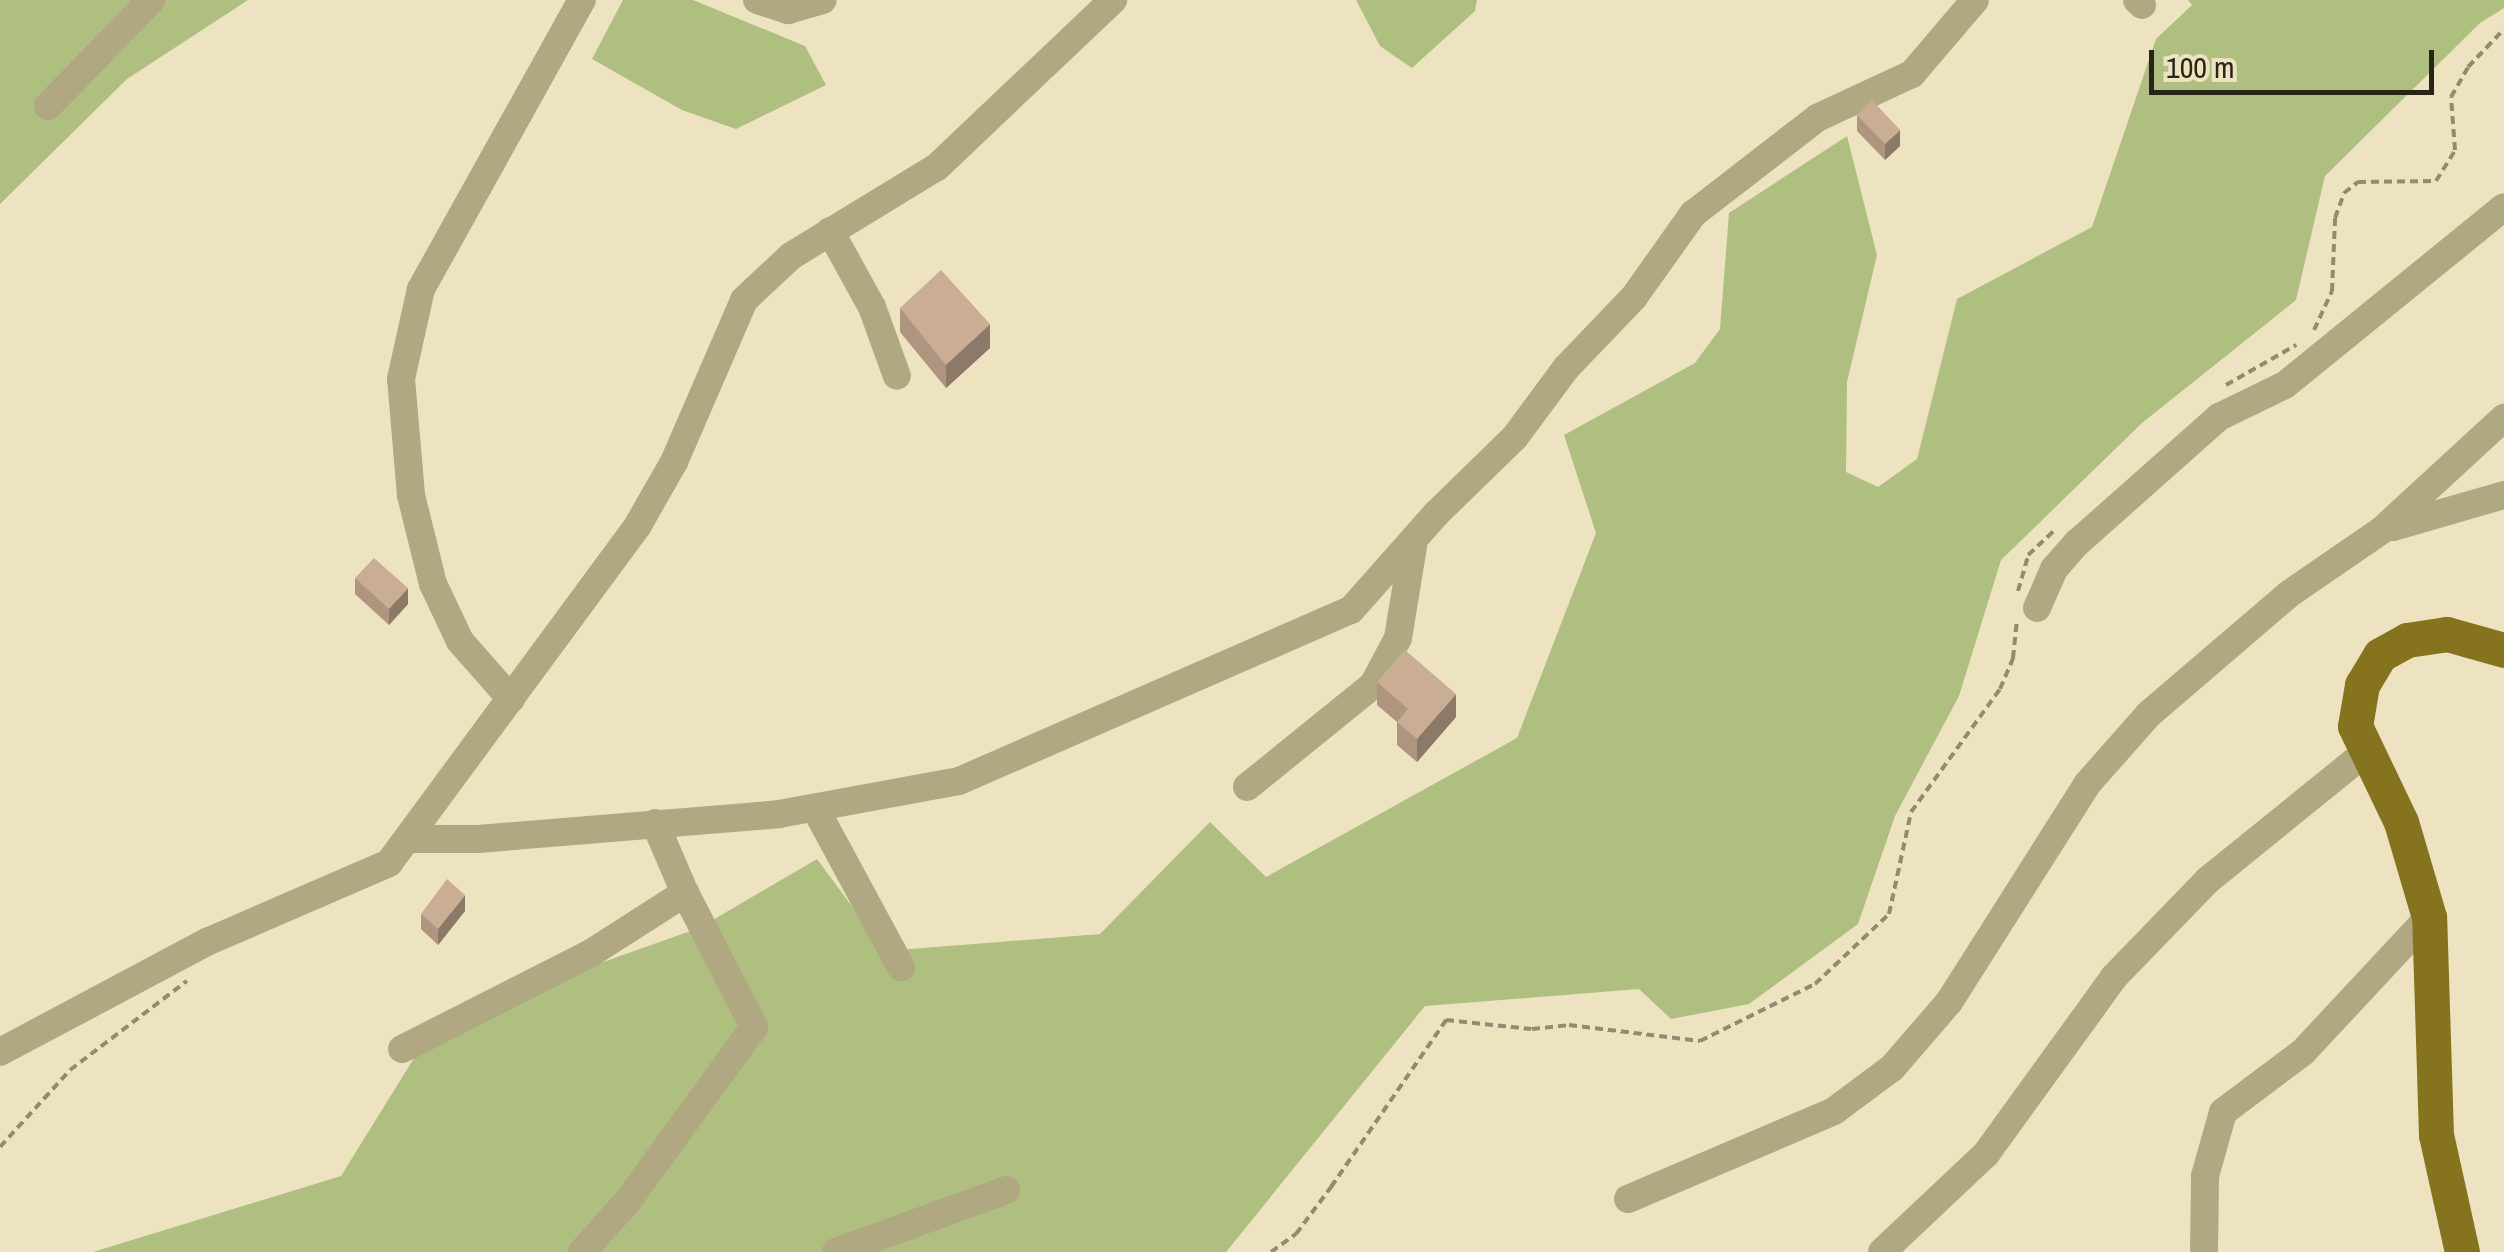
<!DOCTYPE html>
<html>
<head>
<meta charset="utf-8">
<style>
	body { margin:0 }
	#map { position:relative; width:2504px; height:1252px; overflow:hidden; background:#eee3c0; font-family:"Archivo Narrow",sans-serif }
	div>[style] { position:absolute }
	.green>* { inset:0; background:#aebf7f }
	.path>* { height:4px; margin-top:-2px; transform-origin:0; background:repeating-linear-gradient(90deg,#928a71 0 8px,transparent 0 13px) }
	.minor>* { height:28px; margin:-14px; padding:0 14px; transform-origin:14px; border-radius:14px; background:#b0a880 }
	.major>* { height:35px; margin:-17.5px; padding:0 17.5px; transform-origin:17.5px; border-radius:17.5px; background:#85741d }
	.wall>* { inset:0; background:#ae9580 }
	.shaded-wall>* { inset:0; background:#8d7968 }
	.building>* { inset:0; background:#caad95 }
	span { translate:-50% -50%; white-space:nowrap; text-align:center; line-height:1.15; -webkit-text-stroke:10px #eee3c0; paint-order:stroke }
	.scale { position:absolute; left:2149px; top:50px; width:285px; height:45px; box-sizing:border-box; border:5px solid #282417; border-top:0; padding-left:12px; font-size:30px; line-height:35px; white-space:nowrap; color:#282417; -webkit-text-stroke:8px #eee3c0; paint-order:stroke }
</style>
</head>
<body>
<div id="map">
	<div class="green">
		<i style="clip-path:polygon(0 0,248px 0,127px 79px,0 204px)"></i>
		<i style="clip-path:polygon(623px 0,693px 0,805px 46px,826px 85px,736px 129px,682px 110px,592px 59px)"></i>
		<i style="clip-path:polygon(1356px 0,1477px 0,1475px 11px,1412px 68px,1380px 46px)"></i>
		<i style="clip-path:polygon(2188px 0,2504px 0,2504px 8px,2480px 23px,2325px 176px,2296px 300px,2142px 423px,2001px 560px,1959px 696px,1895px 816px,1858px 924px,1749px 1004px,1671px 1019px,1639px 989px,1425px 1006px,1226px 1252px,93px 1252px,341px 1176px,437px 1021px,699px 928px,817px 859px,885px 951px,1100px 934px,1210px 822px,1266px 877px,1517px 738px,1596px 533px,1564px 435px,1695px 363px,1720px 329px,1729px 213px,1847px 136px,1877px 255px,1847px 382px,1846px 472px,1878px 487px,1917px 459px,1957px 299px,2092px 227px,2156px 39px,2192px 5px)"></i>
	</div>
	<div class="path">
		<i style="left:2314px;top:330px;width:43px;rotate:-65.2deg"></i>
		<i style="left:2332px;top:291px;width:73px;rotate:-87.6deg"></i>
		<i style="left:2335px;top:218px;width:27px;rotate:-70deg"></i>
		<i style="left:2344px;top:193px;width:18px;rotate:-38deg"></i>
		<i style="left:2358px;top:182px;width:78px;rotate:-0.7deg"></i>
		<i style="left:2436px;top:181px;width:36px;rotate:-58deg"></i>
		<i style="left:2455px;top:150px;width:53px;rotate:-94.3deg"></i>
		<i style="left:2451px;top:97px;width:34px;rotate:-60deg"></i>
		<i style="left:2468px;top:67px;width:52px;rotate:-46.5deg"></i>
		<i style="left:2226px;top:385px;width:81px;rotate:-29.7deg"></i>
		<i style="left:2018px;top:591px;width:37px;rotate:-74deg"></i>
		<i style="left:2028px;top:555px;width:37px;rotate:-43deg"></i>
		<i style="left:0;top:1147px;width:104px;rotate:-47.7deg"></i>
		<i style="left:70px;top:1070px;width:147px;rotate:-37.3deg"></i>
		<i style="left:1271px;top:1252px;width:31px;rotate:-36deg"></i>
		<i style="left:1296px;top:1234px;width:59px;rotate:-53.3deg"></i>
		<i style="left:1331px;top:1187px;width:203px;rotate:-55.4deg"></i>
		<i style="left:1446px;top:1020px;width:86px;rotate:6deg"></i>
		<i style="left:1532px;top:1029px;width:37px;rotate:-6deg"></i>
		<i style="left:1569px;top:1025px;width:132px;rotate:7deg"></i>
		<i style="left:1700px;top:1041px;width:128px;rotate:-26.4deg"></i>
		<i style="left:1815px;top:984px;width:102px;rotate:-43.4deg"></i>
		<i style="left:1889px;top:914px;width:104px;rotate:-77.8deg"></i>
		<i style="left:1911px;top:812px;width:152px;rotate:-54.1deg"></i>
		<i style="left:2000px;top:689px;width:34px;rotate:-67deg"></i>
		<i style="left:2013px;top:658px;width:37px;rotate:-84deg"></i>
	</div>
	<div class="minor">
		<i style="left:757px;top:0;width:33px;rotate:18deg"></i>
		<i style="left:788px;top:10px;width:36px;rotate:-16deg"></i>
		<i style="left:2137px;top:0;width:7px;rotate:45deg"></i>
		<i style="left:48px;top:106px;width:148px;rotate:-45.8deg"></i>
		<i style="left:830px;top:231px;width:87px;rotate:61.1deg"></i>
		<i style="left:872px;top:307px;width:73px;rotate:70.1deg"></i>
		<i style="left:2393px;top:527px;width:116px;rotate:-16.1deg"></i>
		<i style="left:2037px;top:608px;width:43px;rotate:-66.4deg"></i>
		<i style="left:2054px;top:569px;width:35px;rotate:-49deg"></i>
		<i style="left:2077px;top:543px;width:190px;rotate:-41.6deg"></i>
		<i style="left:2219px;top:417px;width:73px;rotate:-25.9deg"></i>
		<i style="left:2285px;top:385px;width:282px;rotate:-39.1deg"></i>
		<i style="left:511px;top:699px;width:77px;rotate:-131.3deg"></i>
		<i style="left:460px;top:641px;width:63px;rotate:-115.3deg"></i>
		<i style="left:433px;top:584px;width:92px;rotate:-103.9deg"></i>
		<i style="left:411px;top:495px;width:116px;rotate:-94.9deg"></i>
		<i style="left:401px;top:379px;width:92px;rotate:-77.5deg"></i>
		<i style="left:421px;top:289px;width:331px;rotate:-60.9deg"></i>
		<i style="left:1247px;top:787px;width:162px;rotate:-39deg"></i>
		<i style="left:1373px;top:685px;width:53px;rotate:-62deg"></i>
		<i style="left:1398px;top:638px;width:93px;rotate:-80.7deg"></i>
		<i style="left:815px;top:808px;width:181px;rotate:61.6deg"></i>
		<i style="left:410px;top:839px;width:68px"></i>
		<i style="left:478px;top:839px;width:302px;rotate:-4.7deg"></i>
		<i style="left:779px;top:814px;width:183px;rotate:-10.4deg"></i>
		<i style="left:959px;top:781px;width:428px;rotate:-23.6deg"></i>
		<i style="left:1351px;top:610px;width:128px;rotate:-48.5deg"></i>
		<i style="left:1436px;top:514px;width:110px;rotate:-44.3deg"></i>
		<i style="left:1515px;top:437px;width:86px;rotate:-53.5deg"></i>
		<i style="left:1566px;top:368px;width:98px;rotate:-46.2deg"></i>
		<i style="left:1634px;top:297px;width:102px;rotate:-54.6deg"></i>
		<i style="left:1693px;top:214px;width:157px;rotate:-37.7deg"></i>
		<i style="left:1817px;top:118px;width:105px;rotate:-24.9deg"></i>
		<i style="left:1912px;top:74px;width:97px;rotate:-49.6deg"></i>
		<i style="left:402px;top:1049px;width:212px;rotate:-26.9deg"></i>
		<i style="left:591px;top:953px;width:112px;rotate:-32.6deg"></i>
		<i style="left:685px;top:893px;width:76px;rotate:-113.2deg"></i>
		<i style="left:0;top:1052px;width:237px;rotate:-28deg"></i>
		<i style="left:209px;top:941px;width:196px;rotate:-23.4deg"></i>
		<i style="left:389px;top:863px;width:420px;rotate:-53.6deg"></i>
		<i style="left:638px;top:525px;width:73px;rotate:-60.3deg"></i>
		<i style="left:674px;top:462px;width:176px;rotate:-66.6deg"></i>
		<i style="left:744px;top:300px;width:64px;rotate:-43.1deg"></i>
		<i style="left:791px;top:256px;width:171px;rotate:-31.4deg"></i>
		<i style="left:937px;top:167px;width:243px;rotate:-43.5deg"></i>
		<i style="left:1628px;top:1199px;width:224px;rotate:-23.1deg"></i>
		<i style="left:1834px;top:1111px;width:72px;rotate:-36.6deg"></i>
		<i style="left:1892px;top:1068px;width:87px;rotate:-49.2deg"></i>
		<i style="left:1949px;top:1002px;width:259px;rotate:-57.6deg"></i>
		<i style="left:2088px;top:783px;width:92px;rotate:-48.5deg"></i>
		<i style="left:2149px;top:714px;width:184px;rotate:-40.6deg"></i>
		<i style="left:2289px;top:594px;width:113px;rotate:-34.5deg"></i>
		<i style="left:2382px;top:530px;width:166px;rotate:-42.6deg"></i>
		<i style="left:582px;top:1252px;width:67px;rotate:-48deg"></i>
		<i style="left:627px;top:1202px;width:216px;rotate:-54deg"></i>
		<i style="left:754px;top:1027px;width:151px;rotate:-117.2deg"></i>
		<i style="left:836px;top:1252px;width:181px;rotate:-20deg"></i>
		<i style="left:1882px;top:1252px;width:143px;rotate:-43.3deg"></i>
		<i style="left:1986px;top:1154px;width:218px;rotate:-54.1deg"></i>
		<i style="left:2114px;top:977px;width:135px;rotate:-45.9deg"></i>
		<i style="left:2208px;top:880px;width:202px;rotate:-39deg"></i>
		<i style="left:2204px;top:1252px;width:76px;rotate:-89.2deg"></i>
		<i style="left:2205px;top:1176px;width:66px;rotate:-74.3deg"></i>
		<i style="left:2223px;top:1112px;width:100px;rotate:-36.9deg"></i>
		<i style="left:2303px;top:1052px;width:185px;rotate:-47deg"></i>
	</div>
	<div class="major">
		<i style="left:2462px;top:1252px;width:120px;rotate:-102.5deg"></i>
		<i style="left:2436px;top:1135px;width:218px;rotate:-91.8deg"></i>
		<i style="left:2429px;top:917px;width:99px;rotate:-106.4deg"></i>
		<i style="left:2401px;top:822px;width:106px;rotate:-115.6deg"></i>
		<i style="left:2355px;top:726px;width:42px;rotate:-80.3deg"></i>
		<i style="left:2362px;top:685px;width:35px;rotate:-59deg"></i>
		<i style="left:2380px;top:655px;width:31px;rotate:-29deg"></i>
		<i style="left:2407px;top:640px;width:40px;rotate:-8.5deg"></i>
		<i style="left:2447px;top:634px;width:59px;rotate:15.7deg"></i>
	</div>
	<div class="wall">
		<i style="clip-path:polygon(1857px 115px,1900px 146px,1885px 160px,1857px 131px)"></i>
		<i style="clip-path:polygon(900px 308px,990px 348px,946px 388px,900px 332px)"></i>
		<i style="clip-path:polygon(355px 578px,408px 604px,389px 625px,355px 594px)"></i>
		<i style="clip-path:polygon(1377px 682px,1456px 717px,1417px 762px,1397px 745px,1397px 722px,1377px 705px)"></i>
		<i style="clip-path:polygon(465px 911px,438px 945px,421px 929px,421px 914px)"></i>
	</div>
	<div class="shaded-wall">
		<i style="clip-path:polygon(1900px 130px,1900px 146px,1885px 160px,1885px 144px)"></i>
		<i style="clip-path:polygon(990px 324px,990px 348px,946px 388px,946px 365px)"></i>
		<i style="clip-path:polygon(408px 588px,408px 604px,389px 625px,389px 609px)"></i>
		<i style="clip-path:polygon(1456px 694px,1456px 717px,1417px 762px,1417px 739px)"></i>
		<i style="clip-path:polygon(465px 895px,465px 911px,438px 945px,438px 929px)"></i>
	</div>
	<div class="building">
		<i style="clip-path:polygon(1872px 100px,1900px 130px,1885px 144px,1857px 115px)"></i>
		<i style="clip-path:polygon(941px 270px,990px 324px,946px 365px,900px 308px)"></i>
		<i style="clip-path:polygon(374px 558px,408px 588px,389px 609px,355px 578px)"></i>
		<i style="clip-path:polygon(1405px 650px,1456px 694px,1417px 739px,1397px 722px,1408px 709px,1377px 682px)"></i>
		<i style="clip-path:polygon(447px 879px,465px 895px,438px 929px,421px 914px)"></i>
	</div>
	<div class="scale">100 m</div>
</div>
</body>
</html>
